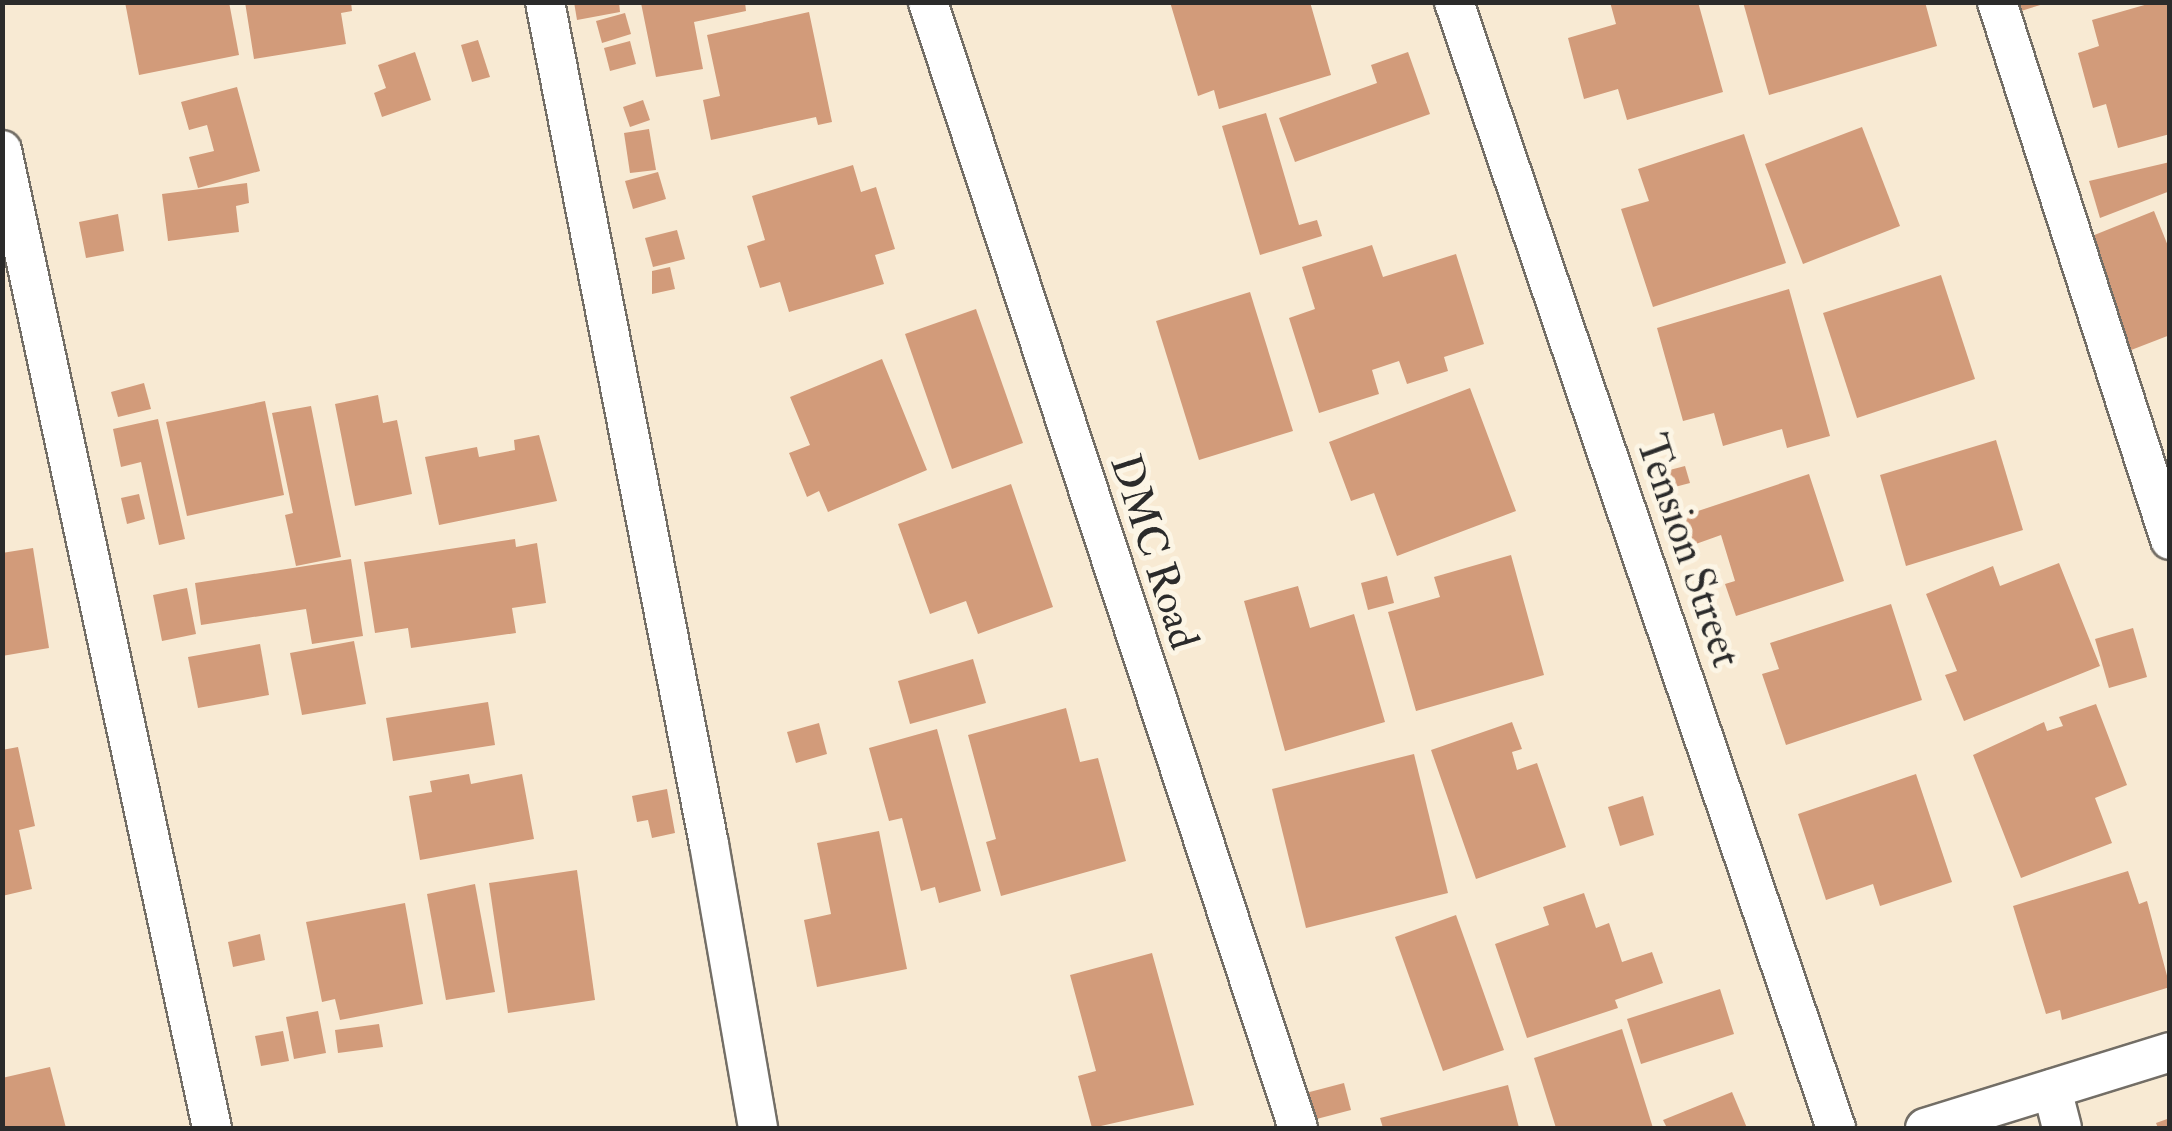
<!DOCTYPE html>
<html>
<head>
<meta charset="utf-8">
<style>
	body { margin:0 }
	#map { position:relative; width:2172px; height:1131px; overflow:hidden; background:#f8ead3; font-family:"IM FELL Double Pica",serif }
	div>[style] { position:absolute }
	.building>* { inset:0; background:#d29b7a }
	.roads { filter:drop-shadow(2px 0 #736e66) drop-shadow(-2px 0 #736e66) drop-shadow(0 2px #736e66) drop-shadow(0 -2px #736e66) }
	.minor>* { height:38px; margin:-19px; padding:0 19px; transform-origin:19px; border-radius:19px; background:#fff }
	span { translate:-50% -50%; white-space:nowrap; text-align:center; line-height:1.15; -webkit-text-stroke:10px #fcf5e5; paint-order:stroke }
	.street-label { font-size:42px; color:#2b2b2b }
	.frame { position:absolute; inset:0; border:5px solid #2b2b2b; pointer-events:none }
</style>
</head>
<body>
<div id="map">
	<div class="building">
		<i style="clip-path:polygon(125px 2px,229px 2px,239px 55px,139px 75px)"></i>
		<i style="clip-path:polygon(245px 2px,351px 2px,352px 11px,341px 13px,346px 44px,254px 59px)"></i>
		<i style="clip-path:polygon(574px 2px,619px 2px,620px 12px,577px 20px)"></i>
		<i style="clip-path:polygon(745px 2px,746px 11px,694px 22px,703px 69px,656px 77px,641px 3px)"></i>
		<i style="clip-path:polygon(1170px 2px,1310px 2px,1331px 75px,1219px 109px,1214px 90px,1198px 96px)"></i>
		<i style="clip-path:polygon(1610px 2px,1698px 2px,1723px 92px,1627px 120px,1618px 89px,1584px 99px,1568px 38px,1616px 24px)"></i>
		<i style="clip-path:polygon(1743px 2px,1925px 2px,1937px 46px,1769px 95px)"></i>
		<i style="clip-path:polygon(2005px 2px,2047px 2px,2047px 3px,2008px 15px)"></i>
		<i style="clip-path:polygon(2155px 2px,2170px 2px,2170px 134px,2118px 148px,2106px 104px,2093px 108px,2078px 53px,2099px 46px,2092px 20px)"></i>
		<i style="clip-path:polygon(809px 12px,832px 122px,818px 125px,816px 117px,711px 140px,703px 100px,720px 96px,707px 35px)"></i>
		<i style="clip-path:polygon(625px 13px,631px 34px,602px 43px,596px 21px)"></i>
		<i style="clip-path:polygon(478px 40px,490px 77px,472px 82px,461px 45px)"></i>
		<i style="clip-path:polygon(630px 41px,636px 64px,610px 71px,604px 48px)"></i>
		<i style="clip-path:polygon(415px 52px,431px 100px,382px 117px,374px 93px,386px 88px,378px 65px)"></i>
		<i style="clip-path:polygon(1408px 52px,1430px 114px,1295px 162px,1279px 118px,1377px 83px,1371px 65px)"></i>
		<i style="clip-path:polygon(237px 87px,260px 171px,198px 188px,189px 157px,214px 151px,207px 125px,189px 130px,181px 102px)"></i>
		<i style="clip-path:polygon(643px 100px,650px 120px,630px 127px,623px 107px)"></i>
		<i style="clip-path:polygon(1266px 113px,1299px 225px,1317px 220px,1322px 236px,1260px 255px,1222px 126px)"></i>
		<i style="clip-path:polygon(1862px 127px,1900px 226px,1803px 264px,1765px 164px)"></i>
		<i style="clip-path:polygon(649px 129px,656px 170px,630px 173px,624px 133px)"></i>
		<i style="clip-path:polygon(1744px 134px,1786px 263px,1653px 307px,1621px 209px,1649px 201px,1638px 169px)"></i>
		<i style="clip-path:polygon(2170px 162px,2170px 191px,2100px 218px,2089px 181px)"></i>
		<i style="clip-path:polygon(853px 165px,861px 192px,876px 187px,895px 249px,875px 255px,884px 284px,789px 312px,780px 282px,760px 288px,747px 246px,765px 240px,752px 196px)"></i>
		<i style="clip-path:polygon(658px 172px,666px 199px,633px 209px,625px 181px)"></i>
		<i style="clip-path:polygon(247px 183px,249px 203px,236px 206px,239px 232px,168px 241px,162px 194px)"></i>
		<i style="clip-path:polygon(2154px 211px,2170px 251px,2170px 335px,2126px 352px,2082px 240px)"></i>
		<i style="clip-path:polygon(118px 214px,124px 251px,86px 258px,79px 222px)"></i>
		<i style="clip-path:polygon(677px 230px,685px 259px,653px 267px,645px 238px)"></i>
		<i style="clip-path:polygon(1372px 245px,1383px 277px,1456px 254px,1484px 344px,1444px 357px,1448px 371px,1407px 384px,1399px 361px,1372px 370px,1379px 394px,1319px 413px,1289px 318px,1315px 309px,1302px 267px)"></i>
		<i style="clip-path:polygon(670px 267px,675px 289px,652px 294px,652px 271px)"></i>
		<i style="clip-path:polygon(1941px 275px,1975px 379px,1857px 418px,1823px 313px)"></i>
		<i style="clip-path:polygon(1789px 289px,1830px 436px,1787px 448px,1782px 429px,1723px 446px,1714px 413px,1683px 421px,1657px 328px)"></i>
		<i style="clip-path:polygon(1250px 292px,1293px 431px,1199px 460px,1156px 321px)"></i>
		<i style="clip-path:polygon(976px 309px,1023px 443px,952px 469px,905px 334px)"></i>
		<i style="clip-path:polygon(882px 359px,927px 470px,828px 512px,819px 491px,807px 497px,789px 453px,810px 445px,790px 397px)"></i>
		<i style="clip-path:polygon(144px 383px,151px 409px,118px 417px,111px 392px)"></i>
		<i style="clip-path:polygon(1470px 388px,1516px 511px,1397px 556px,1374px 493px,1351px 501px,1329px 442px)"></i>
		<i style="clip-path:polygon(378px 395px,383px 423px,397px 420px,412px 494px,355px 506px,335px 404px)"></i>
		<i style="clip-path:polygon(265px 401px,284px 495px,187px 516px,166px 422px)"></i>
		<i style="clip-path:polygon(311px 406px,341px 557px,296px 566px,285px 515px,293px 513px,272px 413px)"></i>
		<i style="clip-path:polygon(158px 419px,185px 539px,159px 545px,141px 462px,121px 467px,113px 429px)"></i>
		<i style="clip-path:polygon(539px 435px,557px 501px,439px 525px,425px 457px,477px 447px,479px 457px,515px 450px,514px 440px)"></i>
		<i style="clip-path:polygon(1996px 440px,2023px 530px,1906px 566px,1880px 475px)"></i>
		<i style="clip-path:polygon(1685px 466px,1690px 483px,1667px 489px,1662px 472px)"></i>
		<i style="clip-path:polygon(1809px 474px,1844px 581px,1736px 616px,1725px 584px,1735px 581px,1721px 535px,1693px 545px,1683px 516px)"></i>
		<i style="clip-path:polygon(1011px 484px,1053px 607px,978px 634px,966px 601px,930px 614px,898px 524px)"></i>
		<i style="clip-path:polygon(139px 494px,145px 519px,127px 524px,121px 498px)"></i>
		<i style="clip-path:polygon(515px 539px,516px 547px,537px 543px,546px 603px,512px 608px,516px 633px,411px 648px,408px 628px,375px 633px,364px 562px)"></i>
		<i style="clip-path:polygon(33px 548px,49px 648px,2px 656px,2px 553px)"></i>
		<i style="clip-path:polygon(1511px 555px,1544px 675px,1416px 711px,1388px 612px,1440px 597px,1434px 577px)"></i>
		<i style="clip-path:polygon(351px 559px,363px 636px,312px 644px,306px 609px,201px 625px,195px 583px)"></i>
		<i style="clip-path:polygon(2059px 563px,2100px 666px,1964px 721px,1945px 675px,1957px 671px,1926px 594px,1993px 566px,2000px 586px)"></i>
		<i style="clip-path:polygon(1387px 576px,1394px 603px,1368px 610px,1361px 583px)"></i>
		<i style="clip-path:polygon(1298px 586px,1310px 628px,1354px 614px,1385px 722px,1285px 751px,1244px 601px)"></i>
		<i style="clip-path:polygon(187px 588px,196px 634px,162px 641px,153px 595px)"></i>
		<i style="clip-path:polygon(1891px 604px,1922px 700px,1786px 745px,1762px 674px,1779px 669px,1770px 643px)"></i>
		<i style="clip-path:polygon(2133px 628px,2147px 677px,2109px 688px,2095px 639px)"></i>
		<i style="clip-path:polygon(354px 641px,366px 704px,302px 715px,290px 653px)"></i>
		<i style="clip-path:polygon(260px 644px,269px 695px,198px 708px,188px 657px)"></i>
		<i style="clip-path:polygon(973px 659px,986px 703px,910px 724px,898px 681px)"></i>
		<i style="clip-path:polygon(488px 702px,495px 745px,393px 761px,386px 718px)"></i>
		<i style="clip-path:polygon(2096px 704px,2127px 785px,2095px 798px,2112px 843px,2021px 878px,1973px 755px,2044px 722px,2047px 731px,2063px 726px,2059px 717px)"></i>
		<i style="clip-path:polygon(1066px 708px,1080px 762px,1098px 758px,1126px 861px,1001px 896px,986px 842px,996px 839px,968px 735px)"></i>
		<i style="clip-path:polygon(1512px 722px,1522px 749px,1512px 752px,1517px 770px,1537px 763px,1566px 847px,1476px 879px,1431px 750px)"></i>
		<i style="clip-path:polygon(819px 723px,827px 754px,796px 763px,787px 732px)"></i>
		<i style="clip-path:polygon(937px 729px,981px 891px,939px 903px,935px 887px,921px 891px,902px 818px,889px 821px,869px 748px)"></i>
		<i style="clip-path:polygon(18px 747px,35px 826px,19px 830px,32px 889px,2px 896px,2px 750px)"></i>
		<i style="clip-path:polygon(1414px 754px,1448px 893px,1306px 928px,1272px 789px)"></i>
		<i style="clip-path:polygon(469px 774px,471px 784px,522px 774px,534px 839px,420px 860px,409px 796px,432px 792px,430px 781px)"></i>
		<i style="clip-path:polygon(1916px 774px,1952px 882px,1880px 906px,1873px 884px,1826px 900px,1798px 814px)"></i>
		<i style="clip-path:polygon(667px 789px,675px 833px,652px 838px,648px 820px,637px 822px,632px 796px)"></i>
		<i style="clip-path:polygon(1643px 796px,1654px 835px,1620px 846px,1608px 807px)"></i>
		<i style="clip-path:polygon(879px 831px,907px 969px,817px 987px,804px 920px,831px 914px,817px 843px)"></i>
		<i style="clip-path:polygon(577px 870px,595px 1000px,508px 1013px,489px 883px)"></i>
		<i style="clip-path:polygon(2128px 871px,2139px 904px,2147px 901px,2170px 987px,2062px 1020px,2060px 1010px,2046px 1014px,2013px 906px)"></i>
		<i style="clip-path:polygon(475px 884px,495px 992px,446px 1000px,427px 894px)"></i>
		<i style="clip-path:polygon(1584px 893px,1596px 928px,1609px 923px,1622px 962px,1652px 952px,1663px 983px,1615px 1000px,1618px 1008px,1527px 1038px,1495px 944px,1549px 925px,1543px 907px)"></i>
		<i style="clip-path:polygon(405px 903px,423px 1004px,340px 1020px,335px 999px,322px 1002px,306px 922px)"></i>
		<i style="clip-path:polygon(1456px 915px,1504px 1050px,1443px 1071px,1395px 937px)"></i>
		<i style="clip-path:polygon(260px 934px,265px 960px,233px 967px,228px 942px)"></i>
		<i style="clip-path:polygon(1152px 953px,1194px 1105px,1092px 1128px,1078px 1076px,1096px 1071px,1070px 975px)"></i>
		<i style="clip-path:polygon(1720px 989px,1734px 1034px,1641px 1064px,1627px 1019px)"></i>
		<i style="clip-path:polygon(318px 1011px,326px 1053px,294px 1059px,286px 1017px)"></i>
		<i style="clip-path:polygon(379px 1024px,383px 1047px,338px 1053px,335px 1030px)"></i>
		<i style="clip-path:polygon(1622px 1029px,1653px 1128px,1556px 1128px,1534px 1058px)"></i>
		<i style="clip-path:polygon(283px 1031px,289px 1061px,261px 1066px,255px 1036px)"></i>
		<i style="clip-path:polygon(50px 1067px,66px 1128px,2px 1128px,2px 1078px)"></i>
		<i style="clip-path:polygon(1344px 1083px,1351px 1110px,1309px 1121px,1302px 1094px)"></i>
		<i style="clip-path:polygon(1508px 1085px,1519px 1128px,1383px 1128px,1380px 1118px)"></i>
		<i style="clip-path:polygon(1732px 1092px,1747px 1128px,1667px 1128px,1663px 1120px)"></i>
		<i style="clip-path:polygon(2170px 1118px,2170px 1128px,2158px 1128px,2156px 1123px)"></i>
	</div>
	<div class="roads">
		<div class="minor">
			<i style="left:545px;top:2px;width:858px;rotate:78.98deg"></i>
			<i style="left:709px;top:844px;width:288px;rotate:80.2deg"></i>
			<i style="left:928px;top:2px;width:1185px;rotate:71.81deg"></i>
			<i style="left:1454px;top:2px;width:1189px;rotate:71.26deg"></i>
			<i style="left:1997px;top:2px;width:565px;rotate:72.17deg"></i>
			<i style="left:2px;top:150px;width:1000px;rotate:77.88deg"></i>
			<i style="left:2052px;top:1089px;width:40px;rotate:75.6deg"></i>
			<i style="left:1925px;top:1128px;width:257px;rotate:-17.2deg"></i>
		</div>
	</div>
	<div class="street-label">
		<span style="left:1688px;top:551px;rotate:71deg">Tension Street</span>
		<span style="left:1154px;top:552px;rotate:72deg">DMC Road</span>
	</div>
	<div class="frame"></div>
</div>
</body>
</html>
